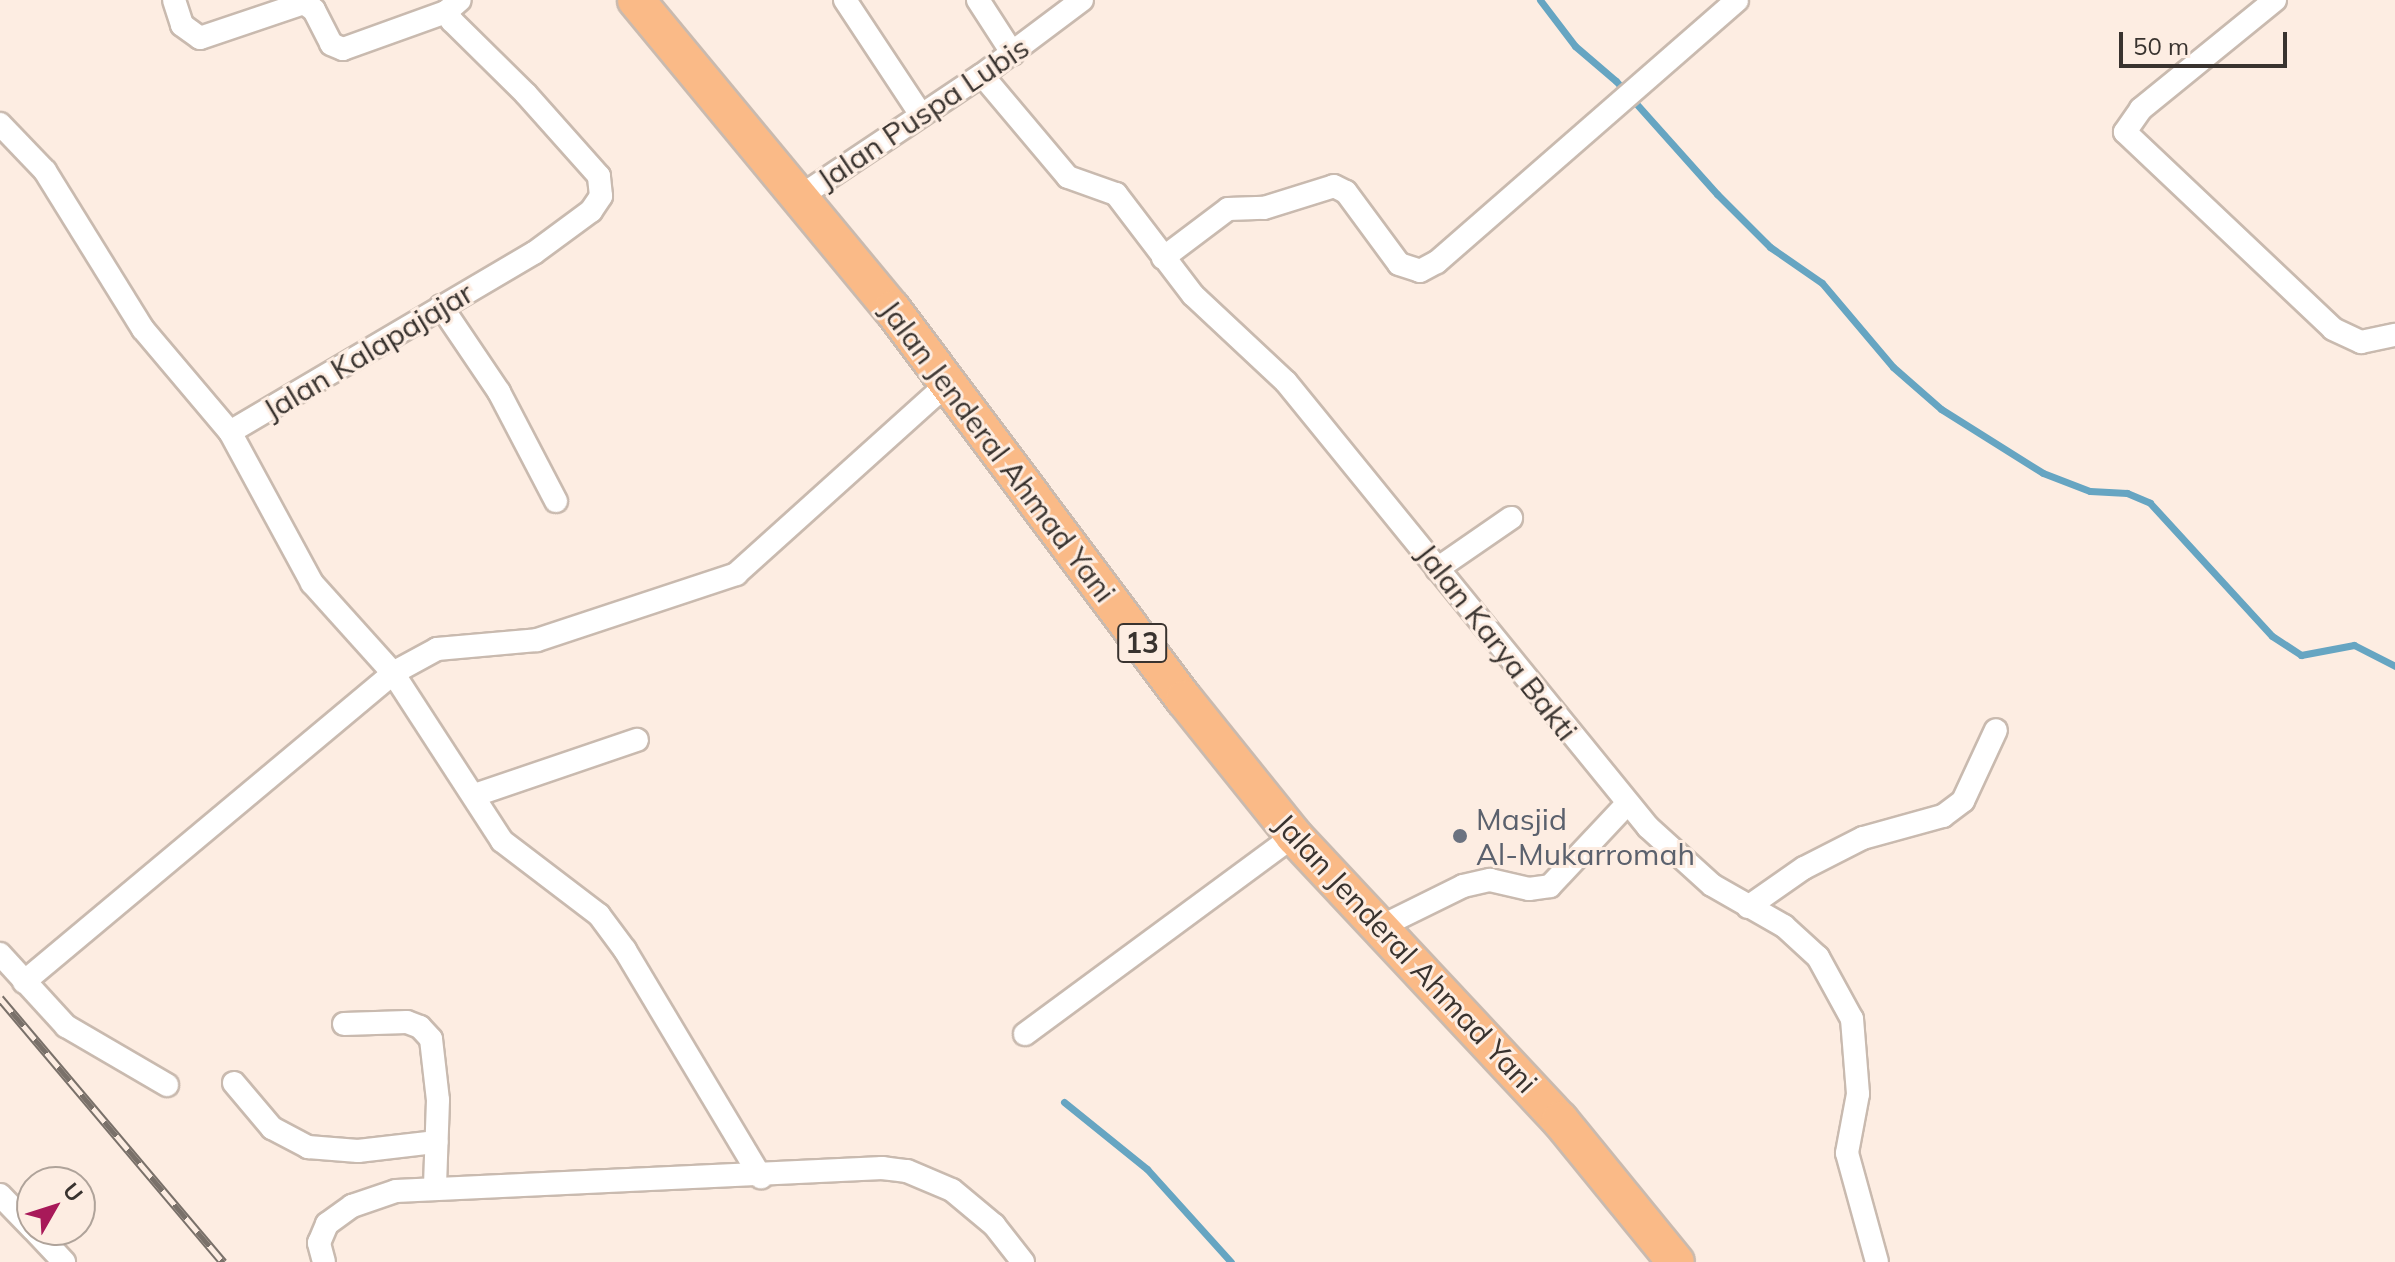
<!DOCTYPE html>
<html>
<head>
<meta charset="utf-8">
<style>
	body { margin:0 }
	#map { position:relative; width:2395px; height:1262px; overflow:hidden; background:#fdede2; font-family:Mulish,sans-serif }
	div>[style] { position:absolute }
	.stream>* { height:7px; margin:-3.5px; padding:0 3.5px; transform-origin:3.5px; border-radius:3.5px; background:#66a5c2 }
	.roads { filter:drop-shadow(2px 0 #c9baaf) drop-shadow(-2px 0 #c9baaf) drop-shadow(0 2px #c9baaf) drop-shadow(0 -2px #c9baaf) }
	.minor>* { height:22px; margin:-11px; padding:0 11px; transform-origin:11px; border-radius:11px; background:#fff }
	.trunk>* { height:36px; margin:-18px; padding:0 18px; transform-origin:18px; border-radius:18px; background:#faba87 }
	.rail>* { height:9px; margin-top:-4.5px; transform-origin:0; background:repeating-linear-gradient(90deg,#fdede2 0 18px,#7a716a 0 36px); box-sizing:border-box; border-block:2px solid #7a716a }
	.dots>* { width:22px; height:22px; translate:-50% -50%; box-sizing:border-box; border:4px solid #fdede2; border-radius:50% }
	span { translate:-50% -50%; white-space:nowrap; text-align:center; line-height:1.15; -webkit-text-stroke:6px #fdede2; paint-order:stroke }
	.shield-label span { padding:2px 6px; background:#fdede2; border:2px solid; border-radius:6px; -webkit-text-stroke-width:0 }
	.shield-label { font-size:28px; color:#39332f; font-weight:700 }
	.street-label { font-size:30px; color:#39332f }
	.worship-label { font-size:30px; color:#5b616d }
	.left { translate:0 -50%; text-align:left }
	.north { position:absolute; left:16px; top:1166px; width:80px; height:80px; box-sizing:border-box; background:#fdede2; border:2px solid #afa39a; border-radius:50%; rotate:51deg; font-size:22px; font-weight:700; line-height:32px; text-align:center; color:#39332f }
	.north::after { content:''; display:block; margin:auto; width:28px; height:36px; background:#a81959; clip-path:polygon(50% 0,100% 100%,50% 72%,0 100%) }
	.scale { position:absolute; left:2119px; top:32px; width:168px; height:36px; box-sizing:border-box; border:4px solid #39332f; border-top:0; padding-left:10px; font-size:24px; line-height:28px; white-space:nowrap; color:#39332f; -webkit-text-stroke:6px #fdede2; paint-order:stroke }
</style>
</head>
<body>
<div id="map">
	<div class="stream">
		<i style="left:1540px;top:0;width:58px;rotate:52.7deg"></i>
		<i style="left:1575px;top:46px;width:54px;rotate:40.5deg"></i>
		<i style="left:1616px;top:81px;width:152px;rotate:48.2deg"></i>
		<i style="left:1717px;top:194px;width:75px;rotate:45deg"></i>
		<i style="left:1770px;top:247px;width:63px;rotate:34.7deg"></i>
		<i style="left:1822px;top:283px;width:110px;rotate:49.8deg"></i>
		<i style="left:1893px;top:367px;width:64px;rotate:41.2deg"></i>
		<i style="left:1941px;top:409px;width:120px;rotate:32.1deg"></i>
		<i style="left:2043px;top:473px;width:50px;rotate:21deg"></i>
		<i style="left:2090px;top:491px;width:37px;rotate:3deg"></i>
		<i style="left:2127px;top:493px;width:25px;rotate:23deg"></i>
		<i style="left:2150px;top:503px;width:180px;rotate:47.5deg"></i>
		<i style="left:2272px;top:636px;width:35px;rotate:33deg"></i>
		<i style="left:2301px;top:655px;width:54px;rotate:-10.7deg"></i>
		<i style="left:2354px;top:645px;width:46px;rotate:27.1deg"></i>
		<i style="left:1064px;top:1102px;width:107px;rotate:38.9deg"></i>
		<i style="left:1147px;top:1169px;width:125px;rotate:47.9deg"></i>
	</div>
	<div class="roads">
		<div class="minor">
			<i style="left:174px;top:0;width:26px;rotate:72deg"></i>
			<i style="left:182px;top:25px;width:22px;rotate:36deg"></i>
			<i style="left:200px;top:38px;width:110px;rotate:-18.6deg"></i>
			<i style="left:304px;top:3px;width:12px;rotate:35deg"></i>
			<i style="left:314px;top:10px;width:38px;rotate:63deg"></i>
			<i style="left:331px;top:44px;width:13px;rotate:23deg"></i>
			<i style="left:343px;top:49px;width:109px;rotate:-19.8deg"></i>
			<i style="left:845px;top:0;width:138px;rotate:56.5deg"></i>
			<i style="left:978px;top:0;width:64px;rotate:57.1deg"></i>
			<i style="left:2275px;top:0;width:173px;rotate:140.9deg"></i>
			<i style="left:2141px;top:109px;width:28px;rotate:125deg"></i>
			<i style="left:2125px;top:132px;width:286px;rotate:43.4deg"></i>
			<i style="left:2333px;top:329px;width:31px;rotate:25deg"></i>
			<i style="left:2361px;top:342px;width:35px;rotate:-12deg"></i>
			<i style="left:982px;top:75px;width:133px;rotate:49.9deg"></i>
			<i style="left:1068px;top:177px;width:51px;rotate:19.5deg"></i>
			<i style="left:1116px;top:194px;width:127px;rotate:52.7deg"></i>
			<i style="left:1193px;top:295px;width:127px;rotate:43.1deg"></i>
			<i style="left:1286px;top:382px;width:574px;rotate:50.87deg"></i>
			<i style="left:1648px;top:827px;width:86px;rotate:42.2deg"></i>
			<i style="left:1712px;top:885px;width:83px;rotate:29.7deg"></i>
			<i style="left:1784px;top:926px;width:46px;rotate:42.4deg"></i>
			<i style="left:1818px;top:957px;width:71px;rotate:61.3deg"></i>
			<i style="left:1852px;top:1019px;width:75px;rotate:85.4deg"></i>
			<i style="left:1858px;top:1094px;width:60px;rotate:100.6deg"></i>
			<i style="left:1847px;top:1153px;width:113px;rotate:74.6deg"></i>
			<i style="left:0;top:124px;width:65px;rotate:46.2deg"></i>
			<i style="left:45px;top:171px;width:186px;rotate:58.2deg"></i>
			<i style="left:143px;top:329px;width:135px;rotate:49.8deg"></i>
			<i style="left:230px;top:432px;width:353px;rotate:-30.5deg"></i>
			<i style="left:534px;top:253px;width:71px;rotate:-36.4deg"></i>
			<i style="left:591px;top:211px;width:18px;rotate:-56deg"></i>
			<i style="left:601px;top:196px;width:20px;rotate:-96deg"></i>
			<i style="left:599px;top:176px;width:110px;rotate:-131.7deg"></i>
			<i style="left:526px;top:94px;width:104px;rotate:-135.4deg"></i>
			<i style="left:452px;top:21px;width:11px;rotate:-124deg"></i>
			<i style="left:446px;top:12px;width:18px;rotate:-41deg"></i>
			<i style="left:801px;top:196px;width:218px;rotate:-33.8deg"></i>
			<i style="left:982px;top:75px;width:125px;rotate:-36.9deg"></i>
			<i style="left:1163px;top:258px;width:81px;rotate:-37deg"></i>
			<i style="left:1228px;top:209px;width:36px;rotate:-2deg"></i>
			<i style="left:1264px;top:208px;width:73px;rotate:-17.4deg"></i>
			<i style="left:1334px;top:186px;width:13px;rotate:27deg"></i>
			<i style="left:1346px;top:192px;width:89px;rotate:53.6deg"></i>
			<i style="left:1399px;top:264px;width:22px;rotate:18deg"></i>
			<i style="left:1420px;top:271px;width:19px;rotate:-28deg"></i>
			<i style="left:1437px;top:262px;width:398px;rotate:-41.1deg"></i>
			<i style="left:441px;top:306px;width:104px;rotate:56deg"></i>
			<i style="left:499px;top:392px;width:123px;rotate:62.4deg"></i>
			<i style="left:230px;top:432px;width:172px;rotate:61.5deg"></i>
			<i style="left:312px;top:583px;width:121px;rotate:48deg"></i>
			<i style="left:393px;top:673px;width:200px;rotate:57deg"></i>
			<i style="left:502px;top:841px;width:122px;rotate:37.3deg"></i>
			<i style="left:599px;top:915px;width:44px;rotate:53.4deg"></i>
			<i style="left:625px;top:950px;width:265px;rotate:59.1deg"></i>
			<i style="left:1437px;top:569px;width:90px;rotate:-34.6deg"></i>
			<i style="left:475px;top:795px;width:171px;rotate:-18.8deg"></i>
			<i style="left:1748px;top:907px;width:68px;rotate:-34.9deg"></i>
			<i style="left:1804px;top:868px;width:66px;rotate:-27deg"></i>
			<i style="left:1863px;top:838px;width:83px;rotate:-15.4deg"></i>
			<i style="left:1943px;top:816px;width:25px;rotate:-37deg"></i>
			<i style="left:1963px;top:801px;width:78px;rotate:-65.1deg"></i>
			<i style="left:1376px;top:929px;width:97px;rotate:-26.3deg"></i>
			<i style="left:1463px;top:886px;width:28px;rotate:-13deg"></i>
			<i style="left:1490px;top:880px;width:40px;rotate:13deg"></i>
			<i style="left:1529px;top:889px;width:21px;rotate:-8deg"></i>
			<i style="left:1550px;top:886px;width:112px;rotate:-46.8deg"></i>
			<i style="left:0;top:954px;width:98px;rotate:47.5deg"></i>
			<i style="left:66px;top:1026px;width:117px;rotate:30.3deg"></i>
			<i style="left:24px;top:982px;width:481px;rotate:-39.9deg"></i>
			<i style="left:393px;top:673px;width:50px;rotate:-28.6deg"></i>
			<i style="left:437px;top:649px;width:100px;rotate:-5.1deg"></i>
			<i style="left:537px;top:640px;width:210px;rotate:-18.3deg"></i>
			<i style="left:736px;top:574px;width:284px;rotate:-42deg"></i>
			<i style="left:344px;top:1024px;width:63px;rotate:-1.8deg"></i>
			<i style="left:407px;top:1022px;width:14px;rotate:21deg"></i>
			<i style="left:420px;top:1027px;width:16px;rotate:47deg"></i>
			<i style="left:431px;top:1039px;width:61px;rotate:83.5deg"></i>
			<i style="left:438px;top:1100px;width:87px;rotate:92deg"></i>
			<i style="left:1025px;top:1034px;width:334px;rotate:-36.4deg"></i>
			<i style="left:234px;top:1083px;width:59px;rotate:49.8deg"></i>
			<i style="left:272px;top:1128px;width:41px;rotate:27.8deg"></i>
			<i style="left:308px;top:1147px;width:50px;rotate:4.6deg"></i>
			<i style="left:358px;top:1151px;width:79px;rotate:-6.6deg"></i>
			<i style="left:0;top:1195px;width:46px;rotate:45.9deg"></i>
			<i style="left:34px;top:1230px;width:44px;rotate:46.8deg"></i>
			<i style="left:324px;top:1262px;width:20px;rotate:-105deg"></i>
			<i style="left:319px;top:1243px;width:21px;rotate:-67deg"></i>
			<i style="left:327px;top:1224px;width:31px;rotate:-36deg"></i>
			<i style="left:352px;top:1206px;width:46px;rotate:-18.8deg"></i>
			<i style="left:396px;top:1191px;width:487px;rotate:-2.7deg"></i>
			<i style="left:882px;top:1168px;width:25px;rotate:7deg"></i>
			<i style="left:907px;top:1171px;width:49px;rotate:22.9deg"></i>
			<i style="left:952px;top:1190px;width:55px;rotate:39.8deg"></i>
			<i style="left:994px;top:1225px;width:47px;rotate:51.9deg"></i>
		</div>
		<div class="trunk">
			<i style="left:636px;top:0;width:401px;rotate:50.4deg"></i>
			<i style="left:892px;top:309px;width:487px;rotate:53.2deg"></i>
			<i style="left:1184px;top:699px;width:176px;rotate:51.2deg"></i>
			<i style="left:1294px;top:836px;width:389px;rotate:46.9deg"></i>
			<i style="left:1560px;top:1120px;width:183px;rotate:50.8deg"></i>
		</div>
	</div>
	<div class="rail">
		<i style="left:0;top:998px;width:346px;rotate:49.8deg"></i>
	</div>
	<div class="dots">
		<i style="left:1460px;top:836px;background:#6b7280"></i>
	</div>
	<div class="shield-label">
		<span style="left:1142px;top:643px">13</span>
	</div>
	<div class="street-label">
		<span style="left:923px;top:113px;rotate:-34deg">Jalan Puspa Lubis</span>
		<span style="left:368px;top:351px;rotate:-31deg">Jalan Kalapajajar</span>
		<span style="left:998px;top:451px;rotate:53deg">Jalan Jenderal Ahmad Yani</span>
		<span style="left:1497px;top:642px;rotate:52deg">Jalan Karya Bakti</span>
		<span style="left:1406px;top:953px;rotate:47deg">Jalan Jenderal Ahmad Yani</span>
	</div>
	<div class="worship-label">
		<span class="left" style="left:1476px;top:836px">Masjid<br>Al-Mukarromah</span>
	</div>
	<div class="north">U</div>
	<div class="scale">50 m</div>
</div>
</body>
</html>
